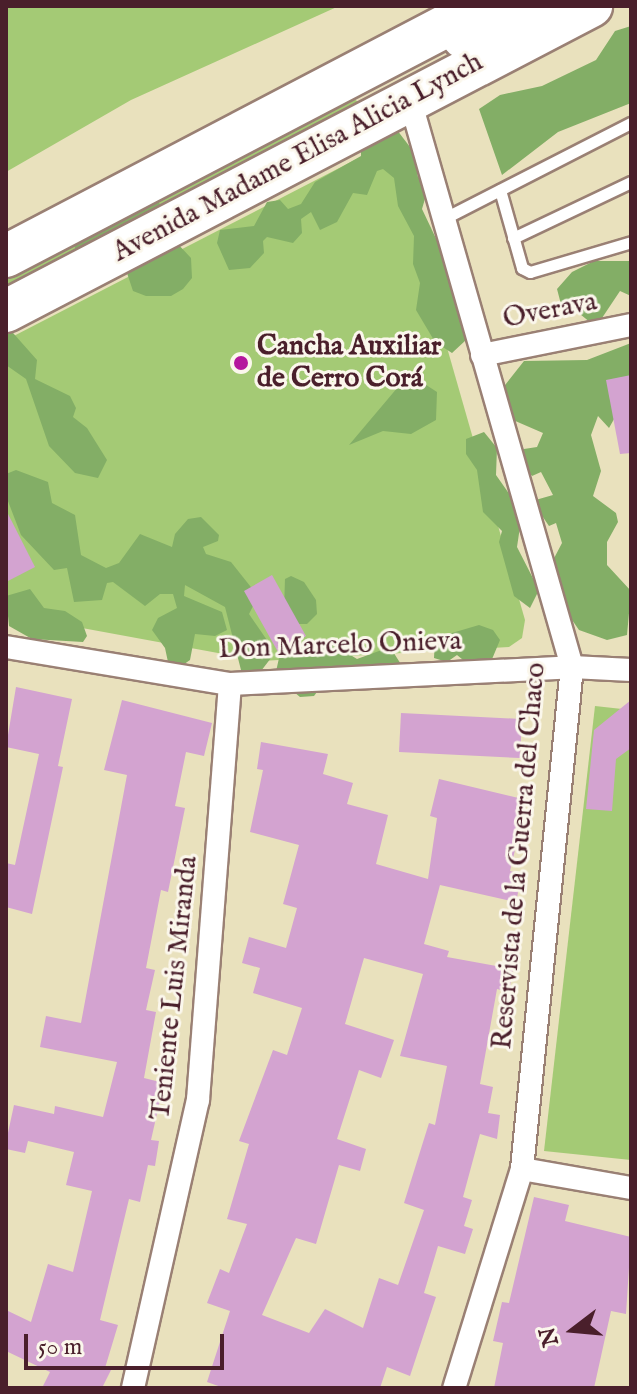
<!DOCTYPE html>
<html>
<head>
<meta charset="utf-8">
<style>
	body { margin:0 }
	#map { position:relative; width:637px; height:1394px; overflow:hidden; background:#e9e1bd; font-family:"IM FELL English",serif }
	div>[style] { position:absolute }
	.green>* { inset:0; background:#a4ca75 }
	.forest>* { inset:0; background:#83ae66 }
	.building>* { inset:0; background:#d3a3d0 }
	.roads { filter:drop-shadow(2px 0 #9a8074) drop-shadow(-2px 0 #9a8074) drop-shadow(0 2px #9a8074) drop-shadow(0 -2px #9a8074) }
	.lane>* { height:11px; margin:-5.5px; padding:0 5.5px; transform-origin:5.5px; border-radius:5.5px; background:#fff }
	.street>* { height:22px; margin:-11px; padding:0 11px; transform-origin:11px; border-radius:11px; background:#fff }
	.highway>* { height:42px; margin:-21px; padding:0 21px; transform-origin:21px; border-radius:21px; background:#fff }
	.dots>* { width:22px; height:22px; translate:-50% -50%; box-sizing:border-box; border:4px solid #fbf7ec; border-radius:50% }
	span { translate:-50% -50%; white-space:nowrap; text-align:center; line-height:1.15; -webkit-text-stroke:6px #fbf7ec; paint-order:stroke }
	.street-label { font-size:28px; color:#4a1f2b }
	.poi-label { font-size:28px; color:#4a1f2b; font-weight:700 }
	.left { translate:0 -50%; text-align:left }
	.frame { position:absolute; inset:0; border:8px solid #4a1f2b; pointer-events:none }
	.north { position:absolute; left:533px; top:1290px; width:80px; height:80px; -webkit-text-stroke:6px #fbf7ec; paint-order:stroke; rotate:254deg; font-size:22px; font-weight:700; line-height:32px; text-align:center; color:#4a1f2b }
	.north::after { content:''; display:block; margin:auto; width:28px; height:36px; background:#4a1f2b; clip-path:polygon(50% 0,100% 100%,50% 72%,0 100%) }
	.scale { position:absolute; left:24px; top:1334px; width:200px; height:36px; box-sizing:border-box; border:4px solid #4a1f2b; border-top:0; padding-left:10px; font-size:24px; line-height:28px; white-space:nowrap; color:#4a1f2b; -webkit-text-stroke:6px #fbf7ec; paint-order:stroke }
</style>
</head>
<body>
<div id="map">
	<div class="green">
		<i style="clip-path:polygon(6px 6px,339px 6px,131px 100px,6px 172px)"></i>
		<i style="clip-path:polygon(351px 97px,360px 103px,6px 292px,6px 277px)"></i>
		<i style="clip-path:polygon(374px 150px,393px 159px,525px 620px,522px 638px,509px 647px,261px 661px,6px 614px,6px 340px)"></i>
		<i style="clip-path:polygon(595px 706px,631px 710px,631px 1160px,544px 1151px)"></i>
	</div>
	<div class="forest">
		<i style="clip-path:polygon(631px 26px,631px 103px,558px 132px,502px 175px,479px 109px,500px 95px,542px 86px,596px 60px,615px 31px)"></i>
		<i style="clip-path:polygon(397px 130px,413px 151px,418px 177px,429px 185px,422px 209px,450px 268px,467px 327px,466px 340px,452px 353px,435px 342px,416px 310px,420px 283px,413px 264px,414px 236px,398px 206px,394px 178px,383px 169px,377px 171px,367px 195px,353px 193px,337px 222px,320px 230px,311px 212px,301px 219px,302px 233px,293px 243px,267px 237px,263px 241px,264px 253px,250px 268px,229px 270px,217px 243px,220px 230px,254px 226px,267px 202px,280px 200px,288px 209px,301px 204px,315px 182px,361px 156px,361px 143px)"></i>
		<i style="clip-path:polygon(156px 200px,165px 209px,176px 242px,191px 258px,192px 278px,183px 289px,171px 296px,146px 296px,133px 291px,126px 270px,77px 258px,73px 238px,113px 226px,124px 210px)"></i>
		<i style="clip-path:polygon(594px 261px,631px 261px,631px 296px,620px 291px,596px 327px,575px 310px,563px 312px,557px 289px,572px 272px)"></i>
		<i style="clip-path:polygon(6px 325px,37px 360px,35px 379px,70px 396px,76px 408px,73px 417px,87px 428px,107px 460px,98px 478px,75px 473px,49px 446px,26px 379px,6px 365px)"></i>
		<i style="clip-path:polygon(631px 343px,631px 389px,609px 428px,598px 416px,591px 435px,601px 471px,593px 496px,616px 513px,618px 522px,607px 542px,607px 565px,631px 591px,627px 635px,607px 640px,579px 630px,570px 617px,551px 564px,562px 543px,556px 523px,549px 526px,532px 501px,553px 495px,541px 472px,532px 476px,519px 459px,524px 449px,537px 447px,543px 433px,513px 420px,502px 389px,524px 361px,587px 360px)"></i>
		<i style="clip-path:polygon(420px 381px,437px 392px,436px 420px,411px 434px,383px 431px,349px 445px,398px 387px)"></i>
		<i style="clip-path:polygon(484px 432px,497px 448px,496px 475px,515px 502px,521px 520px,517px 547px,539px 590px,530px 608px,514px 596px,499px 542px,502px 531px,483px 512px,477px 470px,466px 454px,466px 439px)"></i>
		<i style="clip-path:polygon(16px 470px,48px 482px,52px 503px,75px 515px,81px 555px,106px 568px,119px 563px,140px 534px,172px 547px,175px 534px,188px 519px,201px 517px,219px 535px,218px 541px,203px 547px,206px 554px,231px 562px,258px 596px,249px 614px,271px 646px,271px 658px,261px 671px,242px 674px,225px 607px,185px 585px,184px 596px,222px 612px,227px 630px,215px 636px,195px 634px,190px 660px,180px 667px,168px 662px,165px 648px,152px 630px,158px 618px,177px 608px,173px 594px,160px 594px,145px 606px,113px 582px,107px 583px,102px 600px,74px 602px,67px 568px,54px 570px,21px 535px,6px 496px,6px 474px)"></i>
		<i style="clip-path:polygon(291px 576px,304px 582px,316px 600px,317px 614px,307px 624px,299px 624px,284px 610px,285px 579px)"></i>
		<i style="clip-path:polygon(30px 589px,44px 608px,65px 611px,82px 622px,87px 636px,83px 642px,32px 639px,9px 626px,6px 596px)"></i>
		<i style="clip-path:polygon(479px 625px,493px 630px,500px 640px,490px 664px,468px 664px,457px 655px,447px 662px,434px 658px,435px 638px)"></i>
		<i style="clip-path:polygon(300px 643px,312px 648px,334px 645px,357px 659px,390px 647px,404px 669px,326px 680px,314px 696px,300px 697px,275px 676px,281px 649px)"></i>
	</div>
	<div class="building">
		<i style="clip-path:polygon(631px 375px,631px 453px,620px 454px,606px 380px)"></i>
		<i style="clip-path:polygon(6px 510px,35px 567px,6px 582px)"></i>
		<i style="clip-path:polygon(272px 575px,306px 636px,278px 652px,244px 591px)"></i>
		<i style="clip-path:polygon(16px 687px,72px 699px,58px 766px,63px 767px,32px 914px,6px 907px,6px 863px,15px 865px,39px 754px,6px 747px)"></i>
		<i style="clip-path:polygon(122px 700px,212px 723px,204px 756px,186px 752px,175px 806px,185px 808px,168px 892px,161px 890px,146px 968px,155px 970px,146px 1010px,156px 1012px,144px 1078px,164px 1083px,151px 1140px,159px 1141px,155px 1166px,148px 1165px,140px 1202px,129px 1199px,100px 1320px,118px 1325px,105px 1368px,111px 1370px,102px 1388px,42px 1388px,50px 1372px,6px 1351px,6px 1310px,31px 1322px,48px 1264px,73px 1272px,92px 1191px,66px 1185px,74px 1152px,28px 1141px,25px 1153px,6px 1149px,6px 1142px,14px 1105px,54px 1114px,55px 1106px,103px 1117px,117px 1062px,40px 1047px,46px 1016px,81px 1023px,127px 775px,104px 770px)"></i>
		<i style="clip-path:polygon(631px 700px,631px 748px,616px 759px,612px 811px,586px 809px,594px 730px)"></i>
		<i style="clip-path:polygon(401px 713px,522px 719px,520px 758px,399px 752px)"></i>
		<i style="clip-path:polygon(evenodd,261px 742px,328px 754px,323px 774px,353px 783px,347px 804px,388px 815px,376px 864px,428px 879px,437px 818px,430px 816px,439px 779px,527px 800px,510px 871px,522px 874px,516px 902px,440px 885px,424px 944px,449px 951px,447px 957px,513px 969px,509px 992px,497px 989px,480px 1084px,493px 1087px,488px 1113px,500px 1115px,497px 1139px,480px 1134px,463px 1197px,472px 1200px,464px 1226px,473px 1229px,465px 1254px,438px 1246px,424px 1293px,436px 1297px,410px 1376px,387px 1367px,380px 1388px,224px 1388px,207px 1382px,230px 1311px,207px 1303px,220px 1269px,229px 1273px,247px 1224px,227px 1219px,249px 1144px,239px 1141px,273px 1050px,287px 1055px,302px 1008px,253px 993px,260px 968px,242px 963px,249px 937px,286px 948px,297px 908px,283px 904px,299px 845px,250px 832px,263px 770px,257px 769px,261px 742px,364px 958px,423px 974px,400px 1056px,447px 1066px,435px 1125px,429px 1123px,404px 1203px,424px 1210px,398px 1285px,379px 1278px,363px 1328px,325px 1309px,309px 1333px,262px 1315px,296px 1238px,316px 1244px,339px 1165px,360px 1171px,366px 1149px,337px 1139px,359px 1070px,381px 1078px,394px 1040px,345px 1024px,364px 958px)"></i>
		<i style="clip-path:polygon(534px 1197px,569px 1205px,565px 1221px,631px 1237px,626px 1314px,611px 1311px,594px 1388px,494px 1388px,503px 1343px,493px 1341px,502px 1302px,509px 1303px)"></i>
	</div>
	<div class="roads">
		<div class="lane">
			<i style="left:500px;top:190px;width:81px;rotate:74.2deg"></i>
			<i style="left:522px;top:268px;width:9px;rotate:27deg"></i>
			<i style="left:530px;top:272px;width:105px;rotate:-16.5deg"></i>
			<i style="left:443px;top:219px;width:211px;rotate:-27.1deg"></i>
			<i style="left:513px;top:238px;width:131px;rotate:-25.4deg"></i>
		</div>
		<div class="street">
			<i style="left:410px;top:100px;width:590px;rotate:74.05deg"></i>
			<i style="left:572px;top:667px;width:504px;rotate:95.69deg"></i>
			<i style="left:522px;top:1169px;width:229px;rotate:107.2deg"></i>
			<i style="left:482px;top:355px;width:152px;rotate:-11.4deg"></i>
			<i style="left:6px;top:647px;width:227px;rotate:9.4deg"></i>
			<i style="left:230px;top:684px;width:342px;rotate:-2.8deg"></i>
			<i style="left:572px;top:667px;width:59px;rotate:2.9deg"></i>
			<i style="left:522px;top:1169px;width:111px;rotate:9.9deg"></i>
			<i style="left:133px;top:1388px;width:295px;rotate:-77.3deg"></i>
			<i style="left:198px;top:1100px;width:417px;rotate:-85.6deg"></i>
		</div>
		<div class="highway">
			<i style="left:463px;top:37px;width:67px;rotate:-27.7deg"></i>
			<i style="left:6px;top:256px;width:539px;rotate:-27.61deg"></i>
			<i style="left:6px;top:311px;width:660px;rotate:-27.54deg"></i>
		</div>
	</div>
	<div class="dots">
		<i style="left:241px;top:363px;background:#b5179e"></i>
	</div>
	<div class="street-label">
		<span style="left:298px;top:158px;rotate:-28deg">Avenida Madame Elisa Alicia Lynch</span>
		<span style="left:550px;top:311px;rotate:-11deg">Overava</span>
		<span style="left:340px;top:646px;rotate:-2deg">Don Marcelo Onieva</span>
		<span style="left:520px;top:856px;rotate:-85deg">Reservista de la Guerra del Chaco</span>
		<span style="left:175px;top:988px;rotate:-84deg">Teniente Luis Miranda</span>
	</div>
	<div class="poi-label">
		<span class="left" style="left:257px;top:363px">Cancha Auxiliar<br>de Cerro Corá</span>
	</div>
	<div class="frame"></div>
	<div class="north">N</div>
	<div class="scale">50 m</div>
</div>
</body>
</html>
